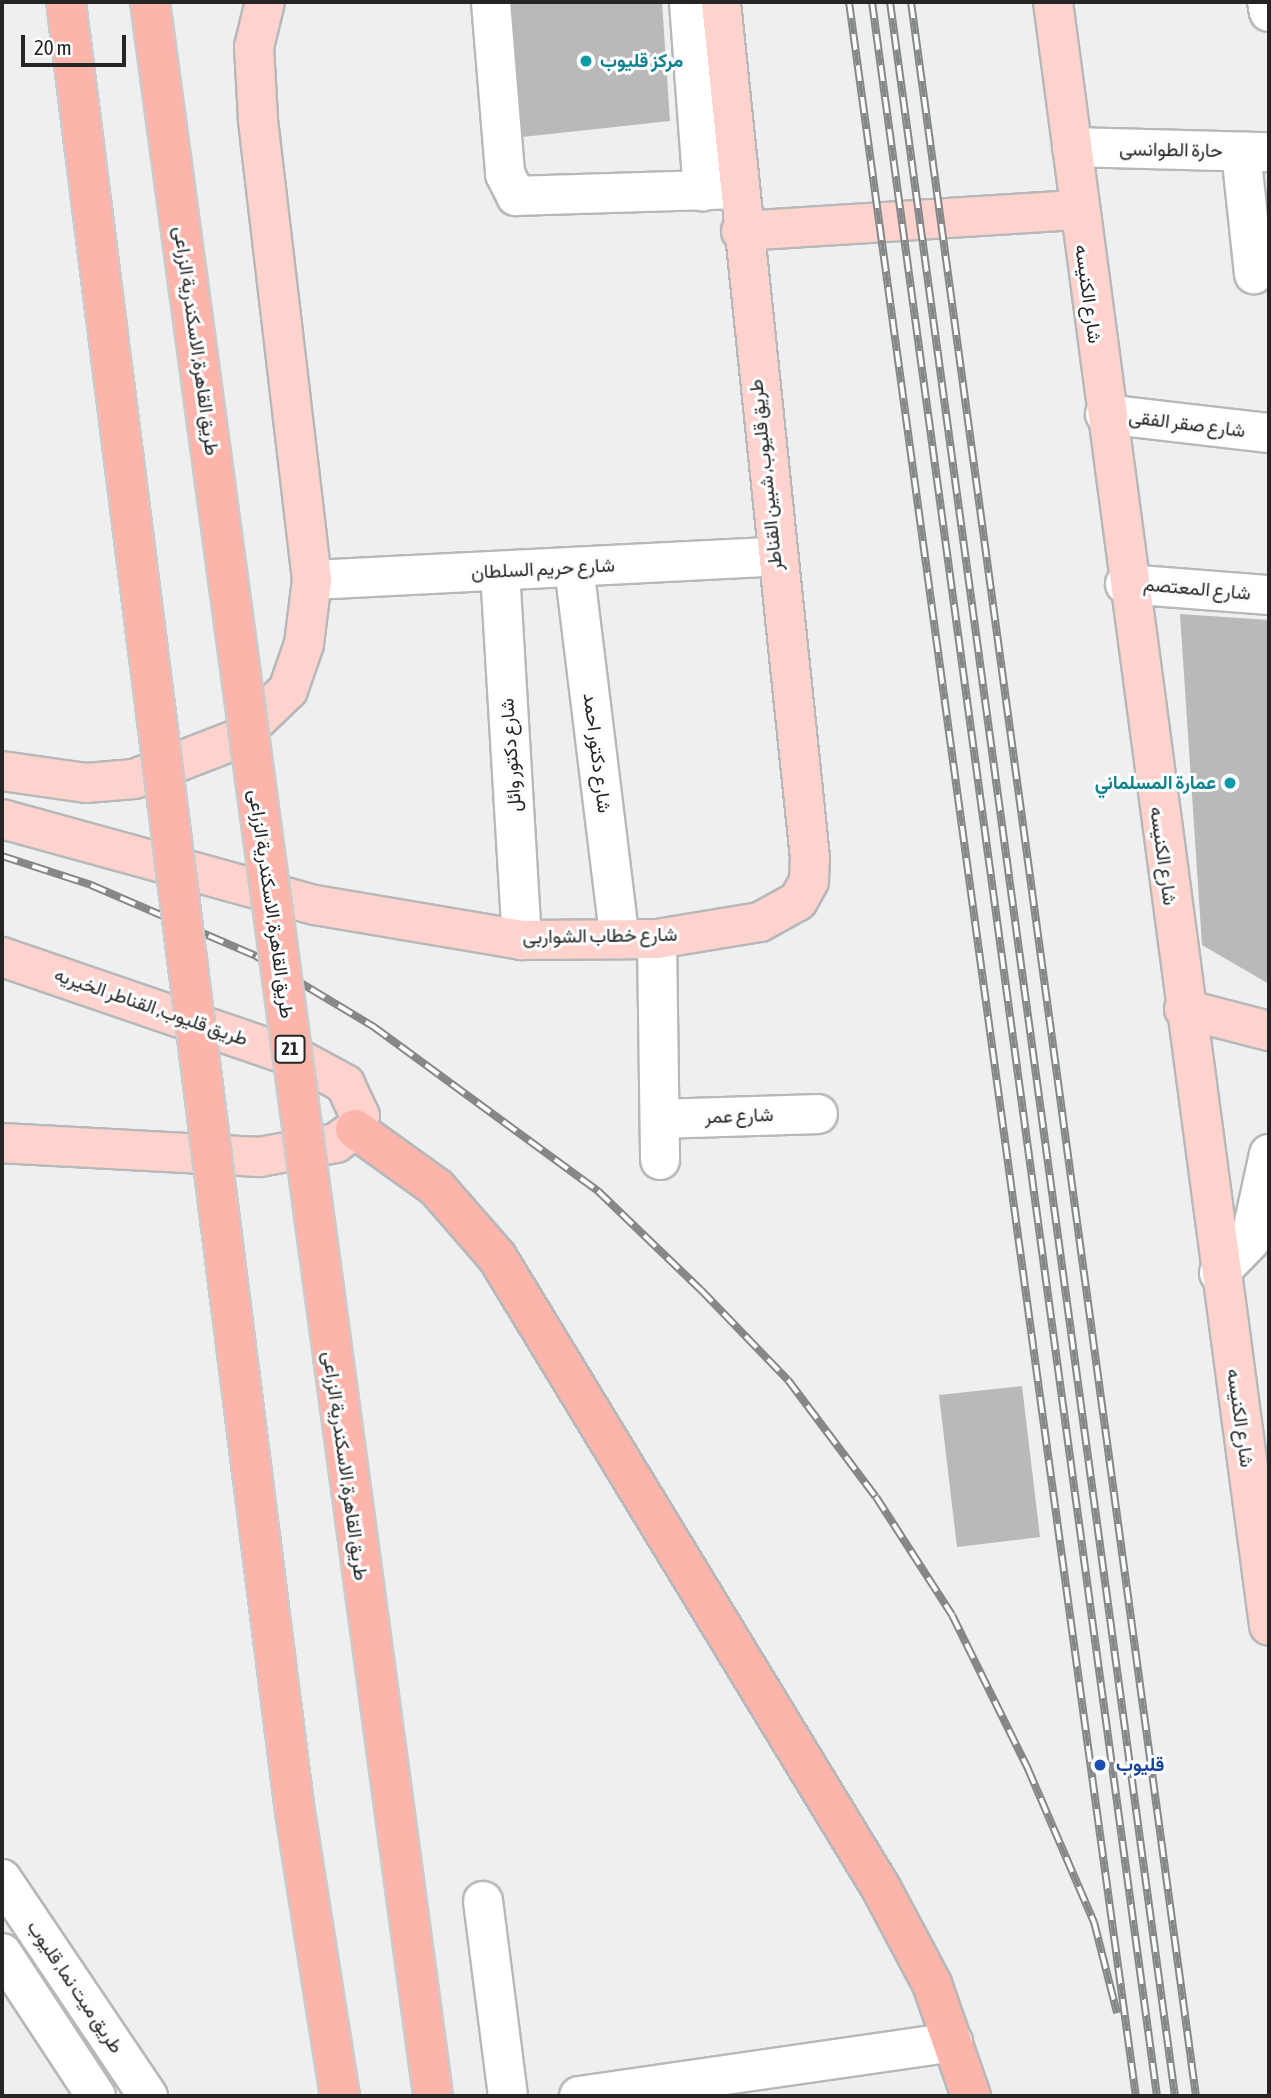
<!DOCTYPE html>
<html>
<head>
<meta charset="utf-8">
<style>
	body { margin:0 }
	#map { position:relative; width:1271px; height:2098px; overflow:hidden; background:#edeff0; font-family:"Asap Condensed",Vazirmatn,sans-serif }
	div>[style] { position:absolute }
	.building>* { inset:0; background:#bab8b8 }
	.roads { filter:drop-shadow(2px 0 #b7b8b9) drop-shadow(-2px 0 #b7b8b9) drop-shadow(0 2px #b7b8b9) drop-shadow(0 -2px #b7b8b9) }
	.minor>* { height:38px; margin:-19px; padding:0 19px; transform-origin:19px; border-radius:19px; background:#fff }
	.major>* { height:38px; margin:-19px; padding:0 19px; transform-origin:19px; border-radius:19px; background:#fed3cd }
	.highway>* { height:38px; margin:-19px; padding:0 19px; transform-origin:19px; border-radius:19px; background:#fdb5ab }
	.rail>* { height:8px; margin-top:-4px; transform-origin:0; background:repeating-linear-gradient(90deg,#fbfcfd 0 16px,#868888 0 32px); box-sizing:border-box; border-block:2px solid #868888 }
	.bridges { filter:drop-shadow(2px 0 #cacbcb) drop-shadow(-2px 0 #cacbcb) drop-shadow(0 2px #cacbcb) drop-shadow(0 -2px #cacbcb) }
	.highway-bridge>* { height:38px; margin:-19px; padding:0 19px; transform-origin:19px; border-radius:19px; background:#fdb5ab }
	.dots>* { width:19px; height:19px; translate:-50% -50%; box-sizing:border-box; border:4px solid #fbfcfd; border-radius:50% }
	span { translate:-50% -50%; white-space:nowrap; text-align:center; line-height:1.15; -webkit-text-stroke:6px #fbfcfd; paint-order:stroke }
	.shield-label span { padding:2px 5px; background:#fbfcfd; border:2px solid; border-radius:5px; -webkit-text-stroke-width:0 }
	.shield-label { font-size:18px; color:#242525; font-weight:700 }
	.culture-label { font-size:19px; color:#0d838f; font-weight:700 }
	.left { translate:0 -50%; text-align:left }
	.right { translate:-100% -50%; text-align:right }
	.street-label { font-size:19px; color:#242525 }
	.transit-label { font-size:19px; color:#164399; font-weight:700 }
	.frame { position:absolute; inset:0; border:4px solid #242525; pointer-events:none }
	.scale { position:absolute; left:21px; top:35px; width:105px; height:32px; box-sizing:border-box; border:4px solid #242525; border-top:0; padding-left:9px; font-size:21px; line-height:24px; white-space:nowrap; color:#242525; -webkit-text-stroke:5px #fbfcfd; paint-order:stroke }
</style>
</head>
<body>
<div id="map">
	<div class="building">
		<i style="clip-path:polygon(501px 2px,662px 2px,670px 121px,513px 138px)"></i>
		<i style="clip-path:polygon(1180px 614px,1269px 620px,1269px 984px,1202px 945px)"></i>
		<i style="clip-path:polygon(1022px 1386px,1040px 1537px,957px 1547px,939px 1395px)"></i>
	</div>
	<div class="roads">
		<div class="minor">
			<i style="left:491px;top:2px;width:173px;rotate:85.3deg"></i>
			<i style="left:505px;top:174px;width:25px;rotate:63deg"></i>
			<i style="left:516px;top:196px;width:222px;rotate:-1.8deg"></i>
			<i style="left:689px;top:2px;width:190px;rotate:85.8deg"></i>
			<i style="left:1267px;top:2px;width:10px;rotate:79deg"></i>
			<i style="left:1072px;top:147px;width:197px;rotate:1.5deg"></i>
			<i style="left:1241px;top:152px;width:123px;rotate:83.9deg"></i>
			<i style="left:1105px;top:414px;width:165px;rotate:6.6deg"></i>
			<i style="left:574px;top:567px;width:375px;rotate:83deg"></i>
			<i style="left:500px;top:571px;width:370px;rotate:86.6deg"></i>
			<i style="left:312px;top:580px;width:463px;rotate:-2.9deg"></i>
			<i style="left:1125px;top:584px;width:144px;rotate:4.4deg"></i>
			<i style="left:657px;top:939px;width:221px;rotate:89.2deg"></i>
			<i style="left:660px;top:1119px;width:158px;rotate:-1.8deg"></i>
			<i style="left:1219px;top:1273px;width:45px;rotate:-45.9deg"></i>
			<i style="left:1250px;top:1241px;width:89px;rotate:-77.7deg"></i>
			<i style="left:2px;top:1879px;width:262px;rotate:56.1deg"></i>
			<i style="left:483px;top:1901px;width:197px;rotate:82.7deg"></i>
			<i style="left:2px;top:1953px;width:171px;rotate:56.7deg"></i>
			<i style="left:579px;top:2096px;width:378px;rotate:-8.2deg"></i>
		</div>
		<div class="major">
			<i style="left:1053px;top:2px;width:1638px;rotate:82.42deg"></i>
			<i style="left:741px;top:231px;width:336px;rotate:-3.6deg"></i>
			<i style="left:2px;top:771px;width:85px;rotate:8.1deg"></i>
			<i style="left:86px;top:783px;width:48px;rotate:-4.8deg"></i>
			<i style="left:134px;top:779px;width:110px;rotate:-21.2deg"></i>
			<i style="left:237px;top:739px;width:71px;rotate:-43.9deg"></i>
			<i style="left:288px;top:690px;width:49px;rotate:-70.8deg"></i>
			<i style="left:304px;top:644px;width:64px;rotate:-82.9deg"></i>
			<i style="left:312px;top:580px;width:465px;rotate:-96.7deg"></i>
			<i style="left:258px;top:118px;width:71px;rotate:-93.2deg"></i>
			<i style="left:254px;top:47px;width:46px;rotate:-76.3deg"></i>
			<i style="left:2px;top:819px;width:325px;rotate:15.4deg"></i>
			<i style="left:315px;top:905px;width:210px;rotate:9.6deg"></i>
			<i style="left:522px;top:940px;width:135px;rotate:-0.4deg"></i>
			<i style="left:657px;top:939px;width:104px;rotate:-9.4deg"></i>
			<i style="left:760px;top:922px;width:43px;rotate:-28.9deg"></i>
			<i style="left:798px;top:901px;width:23px;rotate:-61deg"></i>
			<i style="left:809px;top:881px;width:23px;rotate:-88deg"></i>
			<i style="left:810px;top:858px;width:861px;rotate:-95.94deg"></i>
			<i style="left:2px;top:957px;width:312px;rotate:18.9deg"></i>
			<i style="left:297px;top:1058px;width:55px;rotate:28.4deg"></i>
			<i style="left:345px;top:1084px;width:35px;rotate:65deg"></i>
			<i style="left:360px;top:1116px;width:14px;rotate:111deg"></i>
			<i style="left:355px;top:1129px;width:24px;rotate:144deg"></i>
			<i style="left:336px;top:1143px;width:78px;rotate:169.7deg"></i>
			<i style="left:259px;top:1157px;width:257px;rotate:-176.9deg"></i>
			<i style="left:1184px;top:1009px;width:88px;rotate:14.5deg"></i>
		</div>
		<div class="highway">
			<i style="left:355px;top:1129px;width:101px;rotate:35.7deg"></i>
			<i style="left:437px;top:1188px;width:91px;rotate:49deg"></i>
			<i style="left:497px;top:1257px;width:739px;rotate:58.68deg"></i>
			<i style="left:881px;top:1888px;width:109px;rotate:62deg"></i>
			<i style="left:932px;top:1984px;width:119px;rotate:70.8deg"></i>
		</div>
	</div>
	<div class="rail">
		<i style="left:849px;top:2px;width:2114px;rotate:82.2deg"></i>
		<i style="left:872px;top:2px;width:2113px;rotate:82.25deg"></i>
		<i style="left:890px;top:2px;width:2113px;rotate:82.25deg"></i>
		<i style="left:911px;top:2px;width:2113px;rotate:82.25deg"></i>
		<i style="left:2px;top:856px;width:94px;rotate:18deg"></i>
		<i style="left:91px;top:885px;width:180px;rotate:23.3deg"></i>
		<i style="left:256px;top:956px;width:138px;rotate:31deg"></i>
		<i style="left:374px;top:1027px;width:278px;rotate:36.2deg"></i>
		<i style="left:598px;top:1191px;width:143px;rotate:43.9deg"></i>
		<i style="left:701px;top:1290px;width:125px;rotate:46deg"></i>
		<i style="left:788px;top:1380px;width:146px;rotate:53.1deg"></i>
		<i style="left:876px;top:1497px;width:140px;rotate:57.2deg"></i>
		<i style="left:952px;top:1615px;width:172px;rotate:63.7deg"></i>
		<i style="left:1028px;top:1769px;width:167px;rotate:66.7deg"></i>
		<i style="left:1094px;top:1922px;width:94px;rotate:75.8deg"></i>
	</div>
	<div class="bridges">
		<div class="highway-bridge">
			<i style="left:66px;top:2px;width:1824px;rotate:82.79deg"></i>
			<i style="left:295px;top:1812px;width:288px;rotate:81deg"></i>
			<i style="left:150px;top:2px;width:2113px;rotate:82.3deg"></i>
		</div>
	</div>
	<div class="dots">
		<i style="left:586px;top:61px;background:#0f9aa8"></i>
		<i style="left:1230px;top:783px;background:#0f9aa8"></i>
		<i style="left:1100px;top:1765px;background:#1a4fb4"></i>
	</div>
	<div class="shield-label">
		<span style="left:290px;top:1049px">21</span>
	</div>
	<div class="culture-label">
		<span class="left" style="left:600px;top:61px">مركز قليوب</span>
		<span class="right" style="left:1216px;top:783px">عمارة المسلماني</span>
	</div>
	<div class="street-label">
		<span style="left:1171px;top:150px;rotate:1deg">حارة الطوانسى</span>
		<span style="left:1088px;top:294px;rotate:82deg">شارع الكنيسه</span>
		<span style="left:196px;top:341px;rotate:82deg">طريق القاهرة, الاسكندرية الزراعى</span>
		<span style="left:1187px;top:424px;rotate:7deg">شارع صقر الفقى</span>
		<span style="left:766px;top:475px;rotate:-96deg">طريق قليوب, شبين القناطر</span>
		<span style="left:543px;top:569px;rotate:-3deg">شارع حريم السلطان</span>
		<span style="left:1197px;top:589px;rotate:5deg">شارع المعتصم</span>
		<span style="left:597px;top:753px;rotate:83deg">شارع دكتور احمد</span>
		<span style="left:511px;top:755px;rotate:-94deg">شارع دكتور وائل</span>
		<span style="left:1163px;top:856px;rotate:82deg">شارع الكنيسه</span>
		<span style="left:271px;top:904px;rotate:82deg">طريق القاهرة, الاسكندرية الزراعى</span>
		<span style="left:600px;top:936px;rotate:-1deg">شارع خطاب الشواربى</span>
		<span style="left:151px;top:1007px;rotate:19deg">طريق قليوب, القناطر الخيريه</span>
		<span style="left:739px;top:1116px;rotate:-2deg">شارع عمر</span>
		<span style="left:1240px;top:1418px;rotate:82deg">شارع الكنيسه</span>
		<span style="left:345px;top:1466px;rotate:82deg">طريق القاهرة, الاسكندرية الزراعى</span>
		<span style="left:75px;top:1987px;rotate:56deg">طريق ميت نما, قليوب</span>
	</div>
	<div class="transit-label">
		<span class="left" style="left:1116px;top:1765px">قليوب</span>
	</div>
	<div class="frame"></div>
	<div class="scale">20 m</div>
</div>
</body>
</html>
